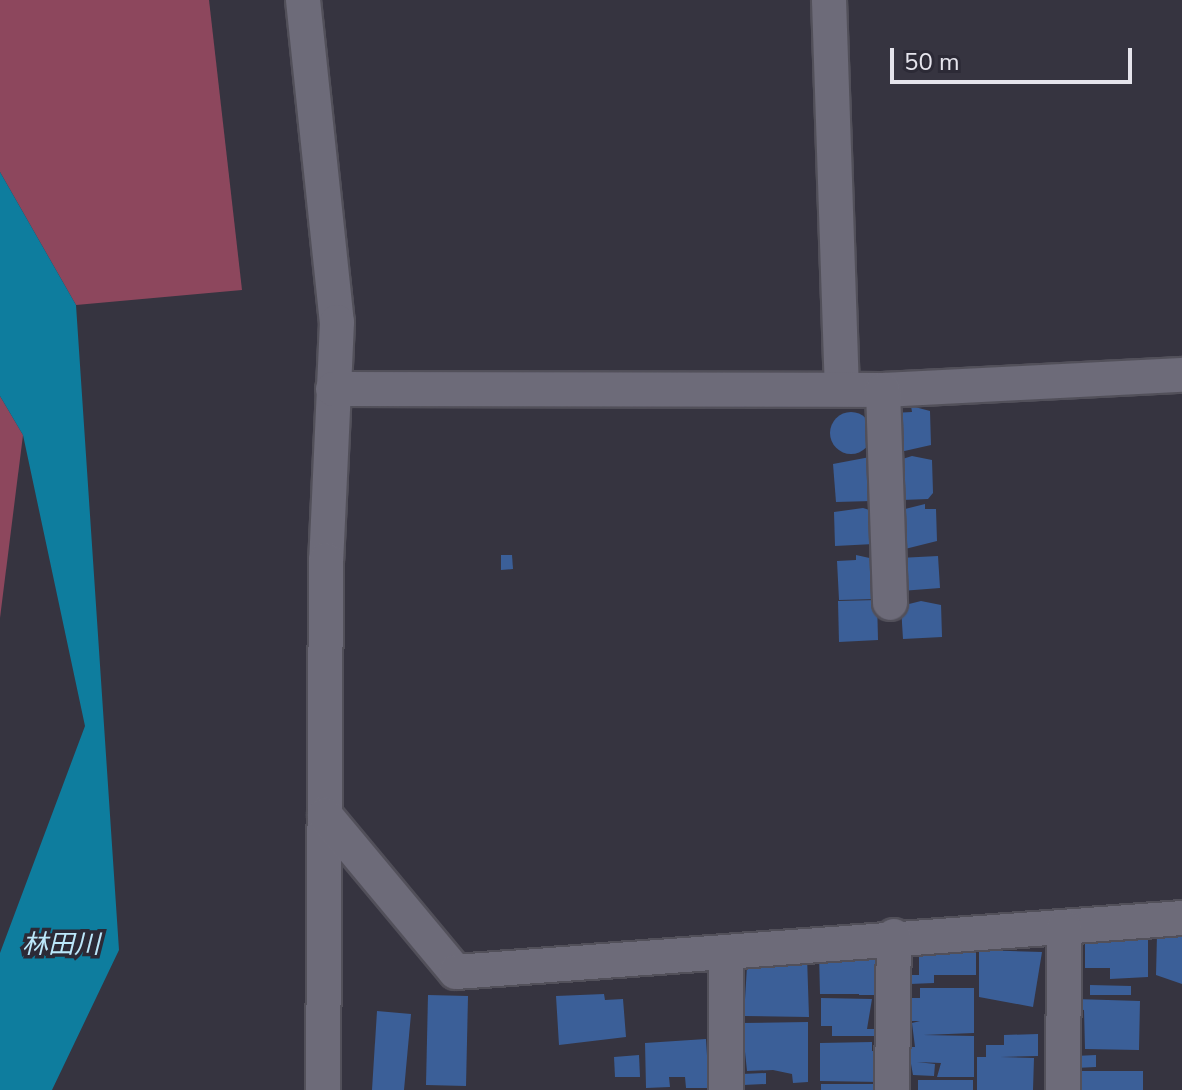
<!DOCTYPE html>
<html>
<head>
<meta charset="utf-8">
<style>
	body { margin:0 }
	#map { position:relative; width:1182px; height:1090px; overflow:hidden; background:#363440; font-family:"Nunito Sans","Noto Sans JP",sans-serif }
	div>[style] { position:absolute }
	.green>* { inset:0; background:#8d475d }
	.water>* { inset:0; background:#0e7d9e }
	.building>* { inset:0; background:#3b5f98 }
	.round { border-radius:50% }
	.roads { filter:drop-shadow(2px 0 #52505a) drop-shadow(-2px 0 #52505a) drop-shadow(0 2px #52505a) drop-shadow(0 -2px #52505a) }
	.minor>* { height:34px; margin:-17px; padding:0 17px; transform-origin:17px; border-radius:17px; background:#6d6b79 }
	span { translate:-50% -50%; white-space:nowrap; text-align:center; line-height:1.15; -webkit-text-stroke:7px #2c2a36; paint-order:stroke }
	.water-label { font-size:26px; color:#bce8fb; font-style:italic }
	.scale { position:absolute; left:890px; top:48px; width:242px; height:36px; box-sizing:border-box; border:4px solid #e5e4ec; border-top:0; padding-left:10px; font-size:24px; line-height:28px; white-space:nowrap; color:#e5e4ec; -webkit-text-stroke:6px #2c2a36; paint-order:stroke }
</style>
</head>
<body>
<div id="map">
	<div class="green">
		<i style="clip-path:polygon(0 0,209px 0,242px 290px,76px 305px,0 172px)"></i>
		<i style="clip-path:polygon(0 396px,23px 435px,0 618px)"></i>
	</div>
	<div class="water">
		<i style="clip-path:polygon(0 172px,76px 305px,119px 950px,52px 1090px,0 1090px,0 953px,85px 726px,23px 435px,0 396px)"></i>
	</div>
	<div class="building">
		<i style="clip-path:polygon(911px 406px,930px 411px,931px 445px,900px 452px,893px 413px,912px 412px)"></i>
		<i class="round" style="left:830px;top:412px;width:42px;height:42px"></i>
		<i style="clip-path:polygon(912px 456px,932px 460px,933px 493px,928px 499px,902px 500px,896px 461px)"></i>
		<i style="clip-path:polygon(870px 457px,872px 501px,836px 502px,833px 464px)"></i>
		<i style="clip-path:polygon(925px 504px,925px 509px,936px 509px,937px 541px,905px 549px,897px 511px)"></i>
		<i style="clip-path:polygon(863px 508px,873px 511px,874px 544px,835px 546px,834px 512px)"></i>
		<i style="clip-path:polygon(501px 555px,512px 555px,513px 569px,501px 570px)"></i>
		<i style="clip-path:polygon(856px 555px,874px 559px,876px 599px,839px 600px,837px 561px,856px 560px)"></i>
		<i style="clip-path:polygon(938px 556px,940px 588px,901px 591px,899px 558px)"></i>
		<i style="clip-path:polygon(877px 600px,878px 640px,839px 642px,838px 601px)"></i>
		<i style="clip-path:polygon(921px 601px,941px 605px,942px 637px,903px 639px,901px 606px)"></i>
		<i style="clip-path:polygon(1129px 933px,1148px 933px,1148px 977px,1110px 979px,1110px 968px,1085px 968px,1085px 940px,1129px 940px)"></i>
		<i style="clip-path:polygon(1157px 935px,1182px 936px,1182px 984px,1156px 975px)"></i>
		<i style="clip-path:polygon(919px 946px,976px 948px,976px 975px,934px 975px,934px 983px,910px 984px,910px 975px,919px 975px)"></i>
		<i style="clip-path:polygon(874px 950px,882px 960px,882px 995px,859px 995px,859px 986px,859px 994px,820px 994px,819px 953px)"></i>
		<i style="clip-path:polygon(979px 950px,1042px 952px,1033px 1007px,979px 997px)"></i>
		<i style="clip-path:polygon(785px 956px,807px 956px,809px 1017px,744px 1016px,747px 966px,786px 967px)"></i>
		<i style="clip-path:polygon(1090px 985px,1131px 986px,1131px 995px,1090px 995px)"></i>
		<i style="clip-path:polygon(920px 988px,974px 988px,974px 1033px,923px 1035px,974px 1036px,974px 1077px,937px 1077px,941px 1063px,917px 1062px,935px 1064px,934px 1076px,913px 1075px,908px 1047px,915px 1047px,912px 1023px,920px 1021px,910px 1021px,910px 998px,920px 998px)"></i>
		<i style="clip-path:polygon(604px 994px,605px 1000px,623px 999px,626px 1037px,559px 1045px,556px 996px)"></i>
		<i style="clip-path:polygon(428px 995px,468px 996px,466px 1086px,426px 1085px)"></i>
		<i style="clip-path:polygon(821px 998px,872px 999px,867px 1029px,880px 1029px,880px 1036px,832px 1036px,832px 1026px,821px 1026px)"></i>
		<i style="clip-path:polygon(1075px 999px,1140px 1001px,1139px 1050px,1085px 1049px,1084px 1010px,1075px 1009px)"></i>
		<i style="clip-path:polygon(377px 1011px,411px 1014px,404px 1090px,372px 1090px)"></i>
		<i style="clip-path:polygon(808px 1022px,808px 1082px,793px 1083px,792px 1074px,773px 1070px,747px 1071px,742px 1023px)"></i>
		<i style="clip-path:polygon(1038px 1034px,1038px 1056px,1000px 1057px,1034px 1058px,1033px 1090px,977px 1090px,977px 1057px,986px 1057px,986px 1045px,1004px 1045px,1004px 1035px)"></i>
		<i style="clip-path:polygon(706px 1039px,709px 1088px,686px 1088px,685px 1077px,669px 1077px,670px 1087px,646px 1088px,645px 1043px)"></i>
		<i style="clip-path:polygon(872px 1042px,872px 1051px,880px 1051px,880px 1082px,820px 1081px,820px 1043px)"></i>
		<i style="clip-path:polygon(639px 1055px,640px 1077px,615px 1077px,614px 1057px)"></i>
		<i style="clip-path:polygon(1096px 1055px,1096px 1067px,1075px 1068px,1075px 1056px)"></i>
		<i style="clip-path:polygon(1080px 1071px,1143px 1071px,1143px 1090px,1080px 1090px)"></i>
		<i style="clip-path:polygon(766px 1073px,766px 1084px,743px 1085px,742px 1074px)"></i>
		<i style="clip-path:polygon(918px 1080px,973px 1080px,973px 1090px,918px 1090px)"></i>
		<i style="clip-path:polygon(821px 1084px,882px 1084px,882px 1090px,821px 1090px)"></i>
	</div>
	<div class="roads">
		<div class="minor">
			<i style="left:303px;top:0;width:324px;rotate:84deg"></i>
			<i style="left:337px;top:322px;width:238px;rotate:92.6deg"></i>
			<i style="left:326px;top:560px;width:530px;rotate:90.32deg"></i>
			<i style="left:829px;top:0;width:389px;rotate:88.1deg"></i>
			<i style="left:333px;top:389px;width:550px;rotate:0.1deg"></i>
			<i style="left:883px;top:390px;width:299px;rotate:-2.9deg"></i>
			<i style="left:883px;top:390px;width:213px;rotate:88.1deg"></i>
			<i style="left:325px;top:815px;width:204px;rotate:50.2deg"></i>
			<i style="left:456px;top:972px;width:728px;rotate:-4.25deg"></i>
			<i style="left:726px;top:952px;width:138px;rotate:90deg"></i>
			<i style="left:892px;top:1090px;width:154px;rotate:-89.3deg"></i>
			<i style="left:1063px;top:1090px;width:163px;rotate:-89.6deg"></i>
		</div>
	</div>
	<div class="water-label">
		<span style="left:61px;top:945px">林田川</span>
	</div>
	<div class="scale">50 m</div>
</div>
</body>
</html>
